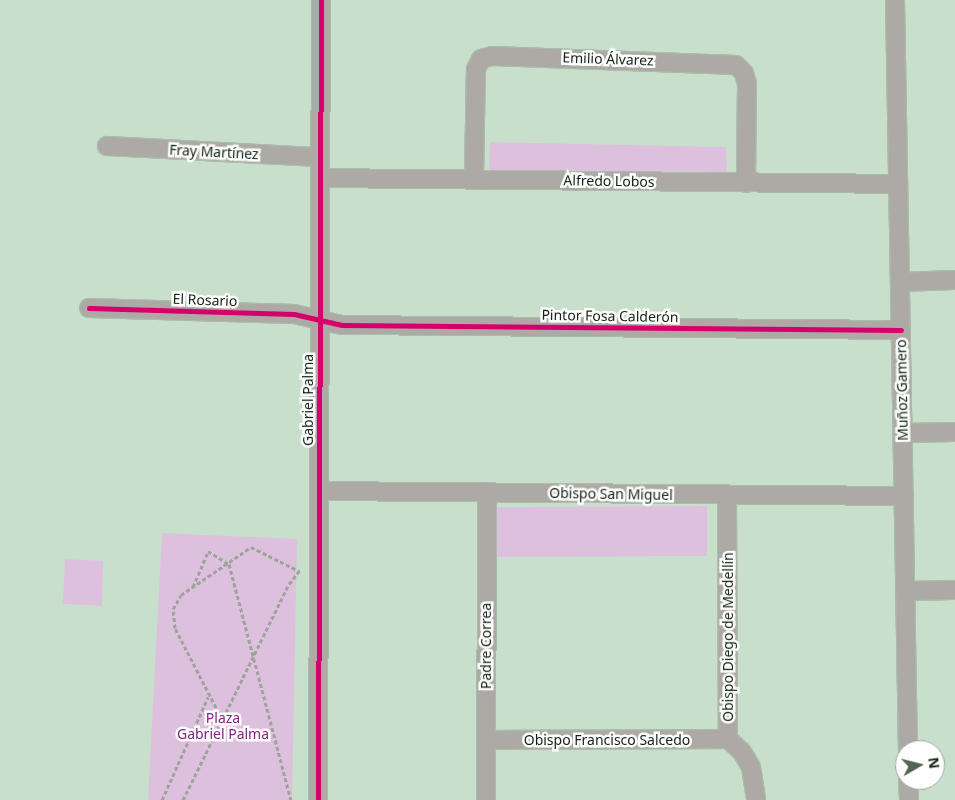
<!DOCTYPE html>
<html>
<head>
<meta charset="utf-8">
<style>
	body { margin:0 }
	#map { position:relative; width:955px; height:800px; overflow:hidden; background:#c8e0cb; font-family:"Noto Sans",sans-serif }
	div>[style] { position:absolute }
	.green>* { inset:0; background:#ddc0dd }
	.path>* { height:3px; margin-top:-1.5px; transform-origin:0; background:repeating-linear-gradient(90deg,#9fa49b 0 4px,transparent 0 6.5px) }
	.roads { filter:drop-shadow(1px 0 #aabcac) drop-shadow(-1px 0 #aabcac) drop-shadow(0 1px #aabcac) drop-shadow(0 -1px #aabcac) }
	.street>* { height:18px; margin:-9px; padding:0 9px; transform-origin:9px; border-radius:9px; background:#ada9a5 }
	.cycleway>* { height:5px; margin:-2.5px; padding:0 2.5px; transform-origin:2.5px; border-radius:2.5px; background:#d6006c }
	span { translate:-50% -50%; white-space:nowrap; text-align:center; line-height:1.15; -webkit-text-stroke:5px #fefefe; paint-order:stroke }
	.street-label { font-size:14px; color:#122314 }
	.park-label { font-size:14px; color:#822482 }
	.north { position:absolute; left:895px; top:740px; width:50px; height:50px; box-sizing:border-box; background:#fefefe; border:1px solid #a0a6a0; border-radius:50%; rotate:82deg; font-size:14px; font-weight:700; line-height:20px; text-align:center; color:#122314 }
	.north::after { content:''; display:block; margin:auto; width:18px; height:22px; background:#526554; clip-path:polygon(50% 0,100% 100%,50% 72%,0 100%) }
</style>
</head>
<body>
<div id="map">
	<div class="green">
		<i style="clip-path:polygon(490px 142px,726px 147px,727px 172px,489px 170px)"></i>
		<i style="clip-path:polygon(707px 506px,707px 556px,494px 557px,494px 507px)"></i>
		<i style="clip-path:polygon(162px 533px,297px 539px,292px 800px,148px 800px)"></i>
		<i style="clip-path:polygon(65px 559px,103px 561px,102px 606px,63px 604px)"></i>
	</div>
	<div class="path">
		<i style="left:193px;top:587px;width:39px;rotate:-67deg"></i>
		<i style="left:208px;top:551px;width:25px;rotate:32deg"></i>
		<i style="left:229px;top:564px;width:244px;rotate:75.3deg"></i>
		<i style="left:222px;top:719px;width:102px;rotate:-117.3deg"></i>
		<i style="left:175px;top:628px;width:19px;rotate:-96deg"></i>
		<i style="left:173px;top:609px;width:16px;rotate:-60deg"></i>
		<i style="left:181px;top:595px;width:85px;rotate:-34.4deg"></i>
		<i style="left:251px;top:547px;width:54px;rotate:26.6deg"></i>
		<i style="left:162px;top:800px;width:113px;rotate:-65.9deg"></i>
		<i style="left:183px;top:800px;width:241px;rotate:-63.9deg"></i>
		<i style="left:289px;top:584px;width:18px;rotate:-52deg"></i>
	</div>
	<div class="roads">
		<div class="street">
			<i style="left:895px;top:0;width:750px;rotate:89.01deg"></i>
			<i style="left:107px;top:146px;width:213px;rotate:3deg"></i>
			<i style="left:320px;top:178px;width:578px;rotate:0.59deg"></i>
			<i style="left:474px;top:179px;width:110px;rotate:-89deg"></i>
			<i style="left:476px;top:69px;width:11px;rotate:-63deg"></i>
			<i style="left:481px;top:59px;width:11px;rotate:-15deg"></i>
			<i style="left:492px;top:56px;width:244px;rotate:2.1deg"></i>
			<i style="left:736px;top:65px;width:11px;rotate:45deg"></i>
			<i style="left:744px;top:73px;width:11px;rotate:75deg"></i>
			<i style="left:747px;top:84px;width:99px;rotate:90.6deg"></i>
			<i style="left:900px;top:282px;width:55px;rotate:-2.1deg"></i>
			<i style="left:89px;top:308px;width:205px;rotate:1.7deg"></i>
			<i style="left:294px;top:314px;width:49px;rotate:12.9deg"></i>
			<i style="left:342px;top:325px;width:559px;rotate:0.51deg"></i>
			<i style="left:903px;top:433px;width:52px;rotate:-1.1deg"></i>
			<i style="left:319px;top:491px;width:585px;rotate:0.49deg"></i>
			<i style="left:727px;top:495px;width:244px;rotate:89.8deg"></i>
			<i style="left:905px;top:591px;width:50px;rotate:-1.1deg"></i>
			<i style="left:728px;top:739px;width:19px;rotate:43deg"></i>
			<i style="left:742px;top:752px;width:17px;rotate:59deg"></i>
			<i style="left:751px;top:767px;width:33px;rotate:81deg"></i>
			<i style="left:486px;top:740px;width:242px;rotate:-0.2deg"></i>
			<i style="left:908px;top:780px;width:20px;rotate:87deg"></i>
			<i style="left:318px;top:800px;width:800px;rotate:-89.79deg"></i>
			<i style="left:486px;top:800px;width:308px;rotate:-89.8deg"></i>
		</div>
	</div>
	<div class="cycleway">
		<i style="left:89px;top:308px;width:205px;rotate:1.7deg"></i>
		<i style="left:294px;top:314px;width:49px;rotate:12.9deg"></i>
		<i style="left:342px;top:325px;width:559px;rotate:0.51deg"></i>
		<i style="left:318px;top:800px;width:800px;rotate:-89.79deg"></i>
	</div>
	<div class="street-label">
		<span style="left:608px;top:59px;rotate:2deg">Emilio Álvarez</span>
		<span style="left:214px;top:152px;rotate:3deg">Fray Martínez</span>
		<span style="left:609px;top:181px;rotate:1deg">Alfredo Lobos</span>
		<span style="left:205px;top:300px;rotate:2deg">El Rosario</span>
		<span style="left:610px;top:316px;rotate:1deg">Pintor Fosa Calderón</span>
		<span style="left:902px;top:390px;rotate:-91deg">Muñoz Gamero</span>
		<span style="left:308px;top:400px;rotate:-90deg">Gabriel Palma</span>
		<span style="left:611px;top:494px;rotate:1deg">Obispo San Miguel</span>
		<span style="left:728px;top:637px;rotate:-90deg">Obispo Diego de Medellín</span>
		<span style="left:486px;top:646px;rotate:-90deg">Padre Correa</span>
		<span style="left:607px;top:740px">Obispo Francisco Salcedo</span>
	</div>
	<div class="park-label">
		<span style="left:223px;top:726px">Plaza<br>Gabriel Palma</span>
	</div>
	<div class="north">N</div>
</div>
</body>
</html>
